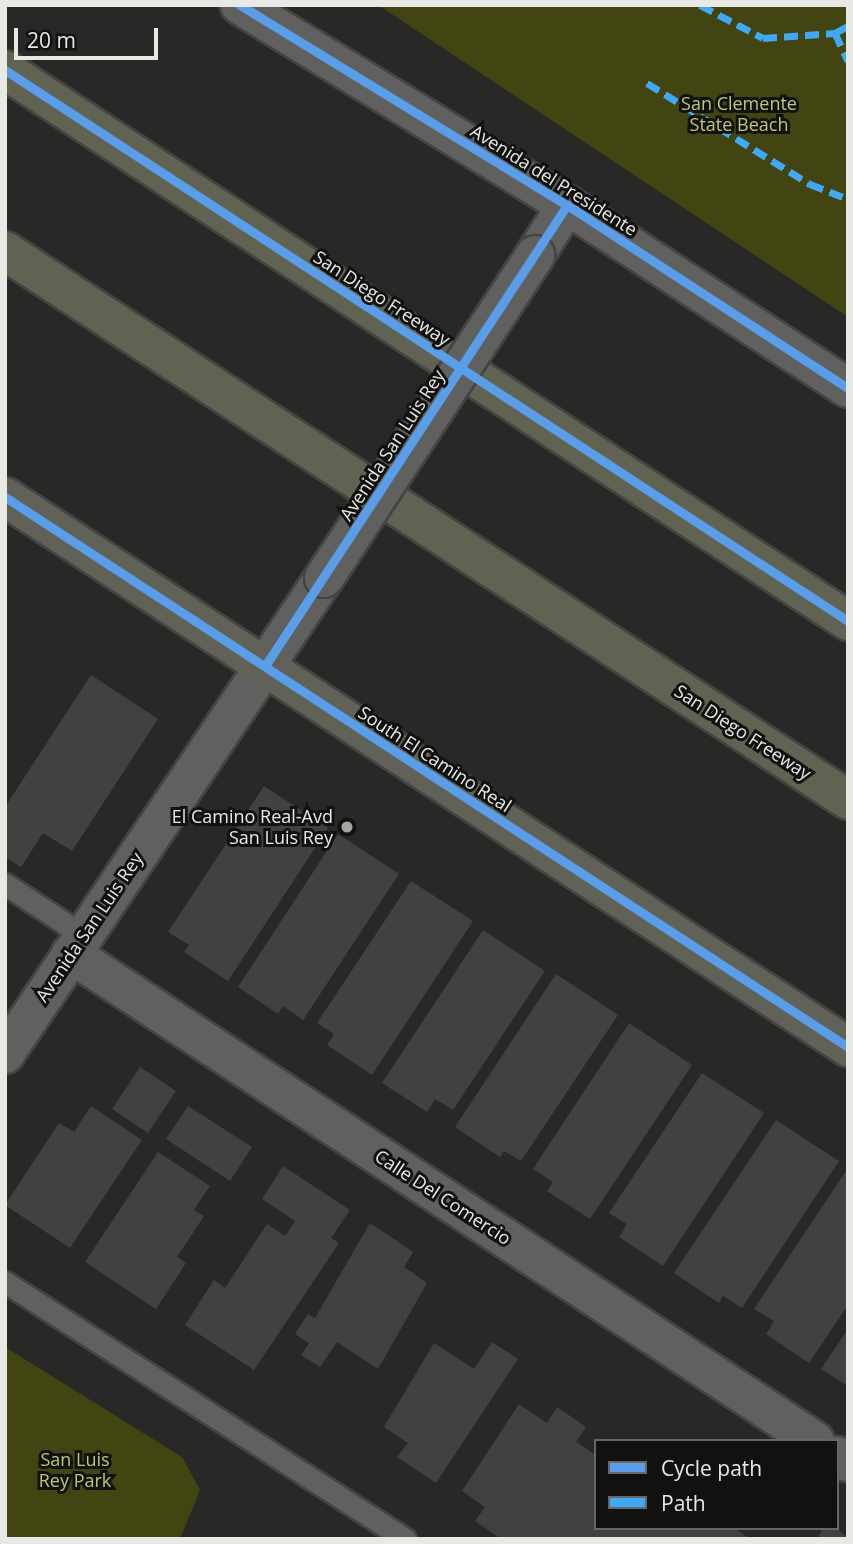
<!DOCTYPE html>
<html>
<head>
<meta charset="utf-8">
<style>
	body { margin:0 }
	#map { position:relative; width:853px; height:1544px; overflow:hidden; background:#282826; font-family:"Open Sans",sans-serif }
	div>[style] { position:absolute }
	.green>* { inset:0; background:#424512 }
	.building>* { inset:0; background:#41413f }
	.roads { filter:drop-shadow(2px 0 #444442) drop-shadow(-2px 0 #444442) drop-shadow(0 2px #444442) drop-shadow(0 -2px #444442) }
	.service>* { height:21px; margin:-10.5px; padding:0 10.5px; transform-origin:10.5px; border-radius:10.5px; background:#60605f }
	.minor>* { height:38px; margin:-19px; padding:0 19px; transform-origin:19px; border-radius:19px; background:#60605f }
	.tertiary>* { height:38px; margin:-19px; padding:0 19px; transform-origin:19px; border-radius:19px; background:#60605f }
	.primary>* { height:38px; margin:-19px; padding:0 19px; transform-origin:19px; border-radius:19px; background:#606157 }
	.motorway>* { height:38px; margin:-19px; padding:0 19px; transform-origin:19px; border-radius:19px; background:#606252 }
	.bridges { filter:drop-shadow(2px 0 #444442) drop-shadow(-2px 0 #444442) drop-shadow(0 2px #444442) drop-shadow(0 -2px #444442) }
	.tertiary-bridge>* { height:38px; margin:-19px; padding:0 19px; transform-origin:19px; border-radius:19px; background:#60605f }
	.quiet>* { height:7px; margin-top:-3.5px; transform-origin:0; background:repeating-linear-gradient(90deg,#3fa9f5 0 14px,transparent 0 21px) }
	.cycleway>* { height:9px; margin:-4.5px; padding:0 4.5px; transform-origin:4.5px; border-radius:4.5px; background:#5a9eea }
	.dots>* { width:19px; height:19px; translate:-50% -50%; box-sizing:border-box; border:4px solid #111210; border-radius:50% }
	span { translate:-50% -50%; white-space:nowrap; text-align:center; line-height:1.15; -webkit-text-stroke:6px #111210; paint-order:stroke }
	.park-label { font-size:18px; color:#bec870 }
	.street-label { font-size:18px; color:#e8e8e5 }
	.poi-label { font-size:18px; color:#e8e8e5 }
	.right { translate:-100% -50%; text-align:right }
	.frame { position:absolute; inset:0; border:7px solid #e8e8e5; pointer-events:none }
	.legend { position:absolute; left:594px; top:1439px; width:245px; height:91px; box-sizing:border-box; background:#111210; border:2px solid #676865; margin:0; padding:9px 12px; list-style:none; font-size:21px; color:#e8e8e5 }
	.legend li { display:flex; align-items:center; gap:14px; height:35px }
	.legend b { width:35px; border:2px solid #676865 }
	.scale { position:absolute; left:14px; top:28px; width:144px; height:32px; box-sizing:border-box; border:4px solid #e8e8e5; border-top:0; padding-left:9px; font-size:21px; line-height:24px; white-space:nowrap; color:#e8e8e5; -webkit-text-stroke:5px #111210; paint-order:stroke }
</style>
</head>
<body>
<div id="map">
	<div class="green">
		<i style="clip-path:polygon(378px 5px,848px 5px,848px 317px)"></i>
		<i style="clip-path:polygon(5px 1347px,182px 1457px,200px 1490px,180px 1539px,5px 1539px)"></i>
	</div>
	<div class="building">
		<i style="clip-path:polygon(91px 675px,158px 719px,72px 851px,43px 833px,21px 867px,5px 857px,5px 807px)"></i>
		<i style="clip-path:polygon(264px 786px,328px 828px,228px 981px,184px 952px,189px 945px,168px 932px)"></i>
		<i style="clip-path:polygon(338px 834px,399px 874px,303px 1020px,283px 1006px,278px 1014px,238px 987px)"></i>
		<i style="clip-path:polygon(411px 881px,473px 921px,372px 1075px,327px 1045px,334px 1034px,317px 1023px)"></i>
		<i style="clip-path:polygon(483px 930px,545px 971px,453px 1110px,435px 1099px,427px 1112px,382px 1083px)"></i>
		<i style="clip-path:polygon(556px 974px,618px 1015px,521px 1161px,504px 1151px,500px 1157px,455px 1127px)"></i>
		<i style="clip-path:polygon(629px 1023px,692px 1065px,590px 1219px,547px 1191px,553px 1182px,533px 1169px)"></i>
		<i style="clip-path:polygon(140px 1067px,176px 1091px,148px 1133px,112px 1109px)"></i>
		<i style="clip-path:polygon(702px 1073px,764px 1113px,663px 1266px,619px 1237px,627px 1224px,609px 1213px)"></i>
		<i style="clip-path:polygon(91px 1106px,142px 1140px,70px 1248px,5px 1205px,59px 1123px,74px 1132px)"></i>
		<i style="clip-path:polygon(188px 1106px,252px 1147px,230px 1181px,166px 1139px)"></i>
		<i style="clip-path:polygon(776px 1120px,839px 1161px,742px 1308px,723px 1296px,719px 1303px,674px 1273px)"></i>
		<i style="clip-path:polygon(158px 1152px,210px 1186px,194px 1210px,204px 1216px,177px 1257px,186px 1263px,156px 1309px,85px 1262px)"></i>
		<i style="clip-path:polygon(283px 1166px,350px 1210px,331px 1238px,339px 1243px,254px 1370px,185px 1325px,214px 1280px,225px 1288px,267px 1224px,285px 1236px,295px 1221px,262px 1199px)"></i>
		<i style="clip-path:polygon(848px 1168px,848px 1305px,809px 1363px,766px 1334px,774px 1321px,754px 1309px)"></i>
		<i style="clip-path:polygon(370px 1223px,413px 1252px,404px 1267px,427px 1283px,378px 1369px,337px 1342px,320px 1367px,301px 1355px,309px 1343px,295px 1334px,308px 1314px,315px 1318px)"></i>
		<i style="clip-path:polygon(848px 1329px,848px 1386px,821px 1369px)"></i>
		<i style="clip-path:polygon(492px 1342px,518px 1359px,436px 1483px,397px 1457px,408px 1443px,384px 1427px,434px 1343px,474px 1369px)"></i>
		<i style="clip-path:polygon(519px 1404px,547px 1423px,557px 1407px,586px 1427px,576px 1442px,596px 1455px,596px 1528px,734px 1528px,750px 1539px,501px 1539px,475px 1521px,485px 1507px,462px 1491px)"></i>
		<i style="clip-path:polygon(823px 1528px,837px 1528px,848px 1539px,817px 1539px)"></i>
	</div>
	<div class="roads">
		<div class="service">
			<i style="left:5px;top:884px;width:93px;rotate:33.2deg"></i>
			<i style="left:5px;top:1282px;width:475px;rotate:32.7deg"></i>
		</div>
		<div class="minor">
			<i style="left:71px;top:954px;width:889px;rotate:33.21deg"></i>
			<i style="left:5px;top:1054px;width:467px;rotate:-56.2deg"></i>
			<i style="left:837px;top:1456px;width:13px;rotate:29deg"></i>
		</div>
		<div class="tertiary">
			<i style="left:240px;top:5px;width:383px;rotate:31.5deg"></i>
			<i style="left:567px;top:205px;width:335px;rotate:33.1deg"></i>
			<i style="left:535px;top:255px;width:59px;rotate:-57.4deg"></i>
			<i style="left:265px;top:666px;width:106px;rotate:-56.2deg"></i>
		</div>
		<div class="primary">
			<i style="left:5px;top:497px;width:1007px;rotate:33.12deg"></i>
		</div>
		<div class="motorway">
			<i style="left:5px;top:70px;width:1007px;rotate:33.17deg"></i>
			<i style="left:5px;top:251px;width:1006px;rotate:33.07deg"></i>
		</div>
	</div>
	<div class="bridges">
		<div class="tertiary-bridge">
			<i style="left:324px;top:578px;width:386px;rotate:-56.8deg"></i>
		</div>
	</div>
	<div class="quiet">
		<i style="left:700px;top:5px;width:71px;rotate:27.6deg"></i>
		<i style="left:763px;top:38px;width:72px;rotate:-4deg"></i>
		<i style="left:835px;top:33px;width:15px;rotate:-28deg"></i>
		<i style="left:835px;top:33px;width:31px;rotate:65deg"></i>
		<i style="left:647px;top:83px;width:192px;rotate:31.8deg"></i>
		<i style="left:810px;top:184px;width:41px;rotate:21.5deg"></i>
	</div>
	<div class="cycleway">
		<i style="left:240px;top:5px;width:383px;rotate:31.5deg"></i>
		<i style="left:567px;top:205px;width:335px;rotate:33.1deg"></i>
		<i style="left:5px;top:70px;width:1007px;rotate:33.17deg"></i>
		<i style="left:5px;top:497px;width:1007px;rotate:33.12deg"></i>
		<i style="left:265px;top:666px;width:551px;rotate:-56.77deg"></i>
	</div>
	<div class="dots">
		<i style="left:347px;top:827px;background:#a5a5a2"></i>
	</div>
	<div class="park-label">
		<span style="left:739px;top:114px">San Clemente<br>State Beach</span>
		<span style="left:75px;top:1470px">San Luis<br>Rey Park</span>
	</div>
	<div class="street-label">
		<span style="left:554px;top:180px;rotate:32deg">Avenida del Presidente</span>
		<span style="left:382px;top:298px;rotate:33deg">San Diego Freeway</span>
		<span style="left:392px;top:445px;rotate:-57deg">Avenida San Luis Rey</span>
		<span style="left:743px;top:732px;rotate:33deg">San Diego Freeway</span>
		<span style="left:435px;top:759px;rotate:33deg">South El Camino Real</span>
		<span style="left:89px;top:927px;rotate:-56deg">Avenida San Luis Rey</span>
		<span style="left:443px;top:1197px;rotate:33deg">Calle Del Comercio</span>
	</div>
	<div class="poi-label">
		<span class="right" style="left:333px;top:827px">El Camino Real-Avd<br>San Luis Rey</span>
	</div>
	<div class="frame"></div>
	<ul class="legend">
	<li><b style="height:9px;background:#5a9eea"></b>Cycle path</li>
	<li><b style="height:9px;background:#3fa9f5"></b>Path</li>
	</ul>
	<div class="scale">20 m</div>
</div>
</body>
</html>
